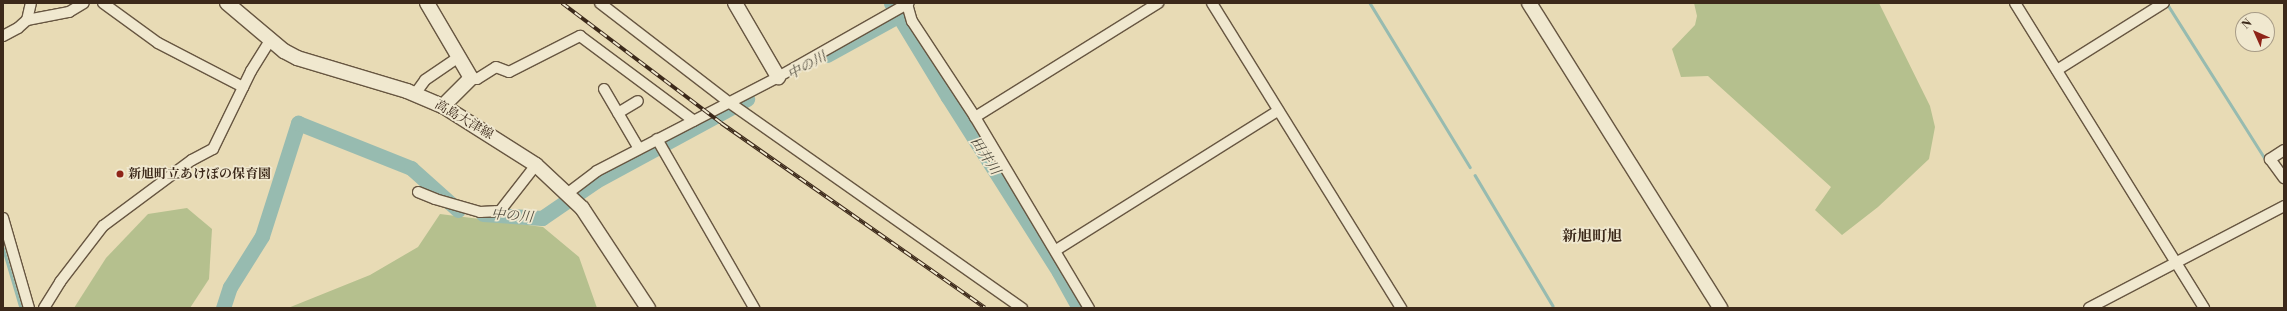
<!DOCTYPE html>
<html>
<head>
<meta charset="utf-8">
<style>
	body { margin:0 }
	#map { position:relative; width:2287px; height:311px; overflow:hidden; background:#e8dbb5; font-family:"Libre Bodoni","Noto Serif JP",serif }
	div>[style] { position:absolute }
	.green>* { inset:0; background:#b5c08e }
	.stream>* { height:2.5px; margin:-1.25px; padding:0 1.25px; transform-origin:1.25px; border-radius:1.25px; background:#97bbb0 }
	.river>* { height:15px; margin:-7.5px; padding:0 7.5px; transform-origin:7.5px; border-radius:7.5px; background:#97bbb0 }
	.roads { filter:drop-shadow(1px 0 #675641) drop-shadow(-1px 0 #675641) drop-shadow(0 1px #675641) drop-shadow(0 -1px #675641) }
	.street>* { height:10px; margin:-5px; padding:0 5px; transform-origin:5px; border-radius:5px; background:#f0e8cf }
	.secondary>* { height:14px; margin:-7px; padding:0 7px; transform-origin:7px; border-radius:7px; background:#f0e8cf }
	.rail>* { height:4px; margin-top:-2px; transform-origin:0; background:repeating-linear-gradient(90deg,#f0e8cf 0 8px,#3c291a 0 16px); box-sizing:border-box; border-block:1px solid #3c291a }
	.dots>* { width:11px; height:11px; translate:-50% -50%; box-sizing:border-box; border:2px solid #f0e8cf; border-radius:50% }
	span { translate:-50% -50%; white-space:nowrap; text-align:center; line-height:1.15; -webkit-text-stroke:3.5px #f0e8cf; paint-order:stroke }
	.street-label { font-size:13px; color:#3c291a }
	.poi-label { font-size:13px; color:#3c291a; font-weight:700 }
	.left { translate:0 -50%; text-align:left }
	.water-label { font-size:14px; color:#534e40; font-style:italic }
	.quarter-label { font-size:15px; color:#3c291a; font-weight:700 }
	.frame { position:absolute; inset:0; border:4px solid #3c291a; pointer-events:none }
	.north { position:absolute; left:2235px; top:12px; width:40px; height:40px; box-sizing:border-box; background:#f0e8cf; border:1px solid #a89c87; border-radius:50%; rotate:315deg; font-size:11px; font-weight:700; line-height:16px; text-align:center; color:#3c291a }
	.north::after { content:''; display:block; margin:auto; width:14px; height:18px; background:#8f2418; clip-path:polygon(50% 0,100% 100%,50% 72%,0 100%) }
</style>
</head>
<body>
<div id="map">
	<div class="green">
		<i style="clip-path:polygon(1694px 3px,1879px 3px,1930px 106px,1935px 127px,1929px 159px,1878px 207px,1842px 235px,1815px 210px,1831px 187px,1708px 76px,1681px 77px,1672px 49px,1695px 25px,1697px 16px)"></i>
		<i style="clip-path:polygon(187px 208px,212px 229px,209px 279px,190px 308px,74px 308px,106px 258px,148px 214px)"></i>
		<i style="clip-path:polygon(440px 214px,543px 227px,579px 257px,597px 308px,288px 308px,370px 275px,418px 247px)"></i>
	</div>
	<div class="stream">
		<i style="left:1370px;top:3px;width:192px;rotate:58.6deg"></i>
		<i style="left:2168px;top:5px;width:183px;rotate:57.7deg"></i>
		<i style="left:1475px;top:175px;width:152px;rotate:59.2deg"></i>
		<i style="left:3px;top:247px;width:64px;rotate:73.6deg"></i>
	</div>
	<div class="river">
		<i style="left:891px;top:3px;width:110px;rotate:58.8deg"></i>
		<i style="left:948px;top:97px;width:207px;rotate:57.6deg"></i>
		<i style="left:1059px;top:272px;width:41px;rotate:60.9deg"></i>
		<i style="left:827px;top:55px;width:81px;rotate:-28.8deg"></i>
		<i style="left:483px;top:214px;width:59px;rotate:3.9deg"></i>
		<i style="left:542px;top:218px;width:65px;rotate:-34.4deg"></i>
		<i style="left:596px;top:181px;width:172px;rotate:-28.5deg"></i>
		<i style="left:223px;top:308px;width:22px;rotate:-72deg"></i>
		<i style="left:230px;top:287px;width:60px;rotate:-57.9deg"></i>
		<i style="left:262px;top:236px;width:119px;rotate:-72.3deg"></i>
		<i style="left:298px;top:123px;width:122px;rotate:21.7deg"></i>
		<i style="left:411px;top:168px;width:63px;rotate:41.8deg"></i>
	</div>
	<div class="roads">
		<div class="street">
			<i style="left:103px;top:3px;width:68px;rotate:36deg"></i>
			<i style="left:158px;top:43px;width:96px;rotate:27.4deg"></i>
			<i style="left:600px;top:3px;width:164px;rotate:37.6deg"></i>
			<i style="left:730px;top:103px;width:357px;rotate:35.1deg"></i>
			<i style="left:1212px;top:3px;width:359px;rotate:58.2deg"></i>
			<i style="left:2015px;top:3px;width:359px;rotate:58.2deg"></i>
			<i style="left:907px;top:4px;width:18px;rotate:74deg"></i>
			<i style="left:912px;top:21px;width:115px;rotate:56.7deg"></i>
			<i style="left:975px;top:117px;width:222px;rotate:59.2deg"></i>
			<i style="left:27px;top:20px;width:43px;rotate:-10.8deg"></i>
			<i style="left:69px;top:12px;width:17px;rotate:-31deg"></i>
			<i style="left:3px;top:36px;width:17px;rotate:-28deg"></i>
			<i style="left:18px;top:28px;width:12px;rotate:-42deg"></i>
			<i style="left:27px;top:20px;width:17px;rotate:-77deg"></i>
			<i style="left:2057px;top:70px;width:126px;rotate:-32.1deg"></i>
			<i style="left:471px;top:78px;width:6px;rotate:9deg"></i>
			<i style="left:477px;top:79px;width:22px;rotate:-32deg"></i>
			<i style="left:496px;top:67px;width:14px;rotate:21deg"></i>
			<i style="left:509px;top:72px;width:80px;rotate:-26.9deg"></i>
			<i style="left:580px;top:36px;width:142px;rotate:36.7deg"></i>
			<i style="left:604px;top:89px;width:69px;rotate:59.7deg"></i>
			<i style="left:415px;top:94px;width:17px;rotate:-54deg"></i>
			<i style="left:425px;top:80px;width:42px;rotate:-34.4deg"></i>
			<i style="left:618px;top:113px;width:23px;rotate:-31deg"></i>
			<i style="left:975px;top:117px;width:216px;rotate:-31.9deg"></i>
			<i style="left:657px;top:139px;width:195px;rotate:60.1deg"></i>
			<i style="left:2284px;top:150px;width:17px;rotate:147deg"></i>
			<i style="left:2270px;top:159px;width:24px;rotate:54deg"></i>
			<i style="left:418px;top:192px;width:18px;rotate:22deg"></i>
			<i style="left:435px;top:199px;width:47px;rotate:16.1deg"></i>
			<i style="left:480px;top:212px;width:20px;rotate:-3deg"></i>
			<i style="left:500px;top:211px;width:58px;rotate:-52deg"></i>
			<i style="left:568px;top:193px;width:36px;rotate:-37deg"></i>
			<i style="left:597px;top:171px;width:204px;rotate:-27.4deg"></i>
			<i style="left:778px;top:77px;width:150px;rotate:-29.5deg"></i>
			<i style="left:3px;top:218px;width:94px;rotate:73.9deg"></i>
			<i style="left:1056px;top:250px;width:262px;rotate:-32.1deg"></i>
			<i style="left:44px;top:308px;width:31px;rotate:-58deg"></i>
			<i style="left:60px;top:282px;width:71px;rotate:-52.5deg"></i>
			<i style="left:103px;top:226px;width:111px;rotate:-36.6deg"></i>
			<i style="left:192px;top:160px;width:24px;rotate:-28deg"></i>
			<i style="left:213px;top:149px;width:87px;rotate:-64deg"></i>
			<i style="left:251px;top:71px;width:36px;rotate:-58deg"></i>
			<i style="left:2089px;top:308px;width:220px;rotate:-27.6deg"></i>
		</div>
		<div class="secondary">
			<i style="left:227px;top:3px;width:75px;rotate:40.1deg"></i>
			<i style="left:284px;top:51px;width:15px;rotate:28deg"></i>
			<i style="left:297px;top:58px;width:115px;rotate:16.7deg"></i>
			<i style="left:407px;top:91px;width:39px;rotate:23deg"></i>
			<i style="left:443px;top:106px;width:110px;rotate:32.4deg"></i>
			<i style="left:536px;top:165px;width:63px;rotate:43.1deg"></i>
			<i style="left:582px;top:208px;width:120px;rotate:56.6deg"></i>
			<i style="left:427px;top:3px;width:87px;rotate:59.6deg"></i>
			<i style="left:471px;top:78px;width:40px;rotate:135deg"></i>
			<i style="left:735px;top:3px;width:86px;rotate:59.8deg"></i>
			<i style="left:1529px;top:3px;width:360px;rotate:57.9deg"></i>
		</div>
	</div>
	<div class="rail">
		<i style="left:562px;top:3px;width:199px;rotate:37deg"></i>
		<i style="left:721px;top:123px;width:322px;rotate:35deg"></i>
	</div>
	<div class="dots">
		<i style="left:120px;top:174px;background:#8f2418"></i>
	</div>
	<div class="street-label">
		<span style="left:464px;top:120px;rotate:30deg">高島大津線</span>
	</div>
	<div class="poi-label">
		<span class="left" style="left:128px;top:174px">新旭町立あけぼの保育園</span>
	</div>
	<div class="water-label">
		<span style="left:807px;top:66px;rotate:-29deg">中の川</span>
		<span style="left:985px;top:156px;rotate:57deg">田井川</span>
		<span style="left:512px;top:216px;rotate:5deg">中の川</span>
	</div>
	<div class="quarter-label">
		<span style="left:1592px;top:237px">新旭町旭</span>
	</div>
	<div class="frame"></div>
	<div class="north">N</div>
</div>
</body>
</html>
